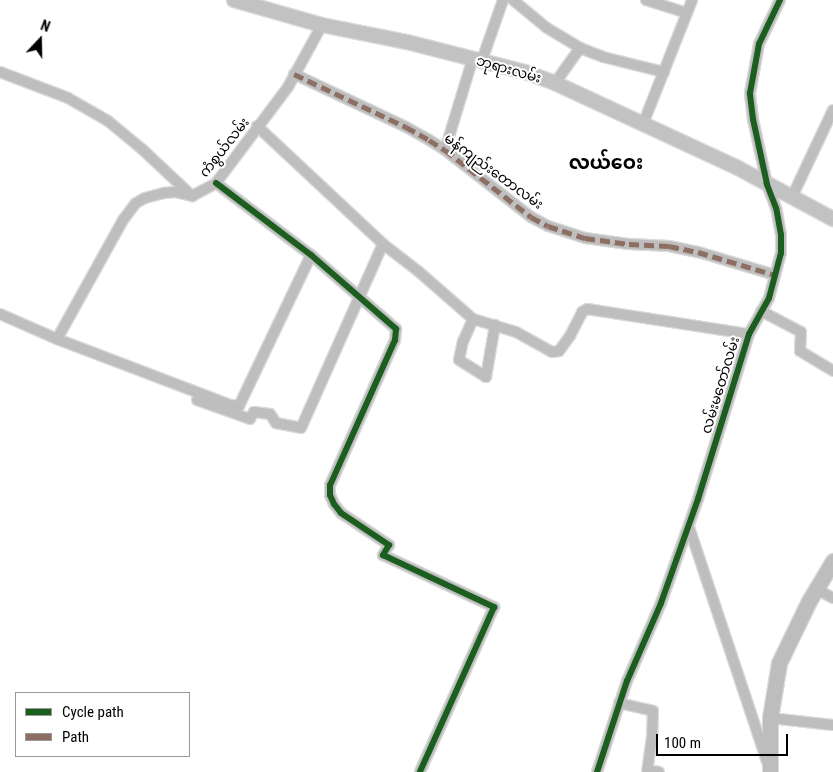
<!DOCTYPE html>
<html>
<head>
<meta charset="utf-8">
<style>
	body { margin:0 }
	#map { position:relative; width:833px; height:772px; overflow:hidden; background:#fff; font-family:"Roboto Condensed","Noto Sans Myanmar",sans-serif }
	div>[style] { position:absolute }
	.roads { filter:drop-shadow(1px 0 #dbdbdb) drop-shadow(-1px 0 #dbdbdb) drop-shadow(0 1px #dbdbdb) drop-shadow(0 -1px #dbdbdb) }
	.street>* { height:10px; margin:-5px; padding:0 5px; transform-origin:5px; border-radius:5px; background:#bebebe }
	.secondary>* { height:14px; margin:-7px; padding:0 7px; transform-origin:7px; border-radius:7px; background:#c2c2c2 }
	.primary>* { height:15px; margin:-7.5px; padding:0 7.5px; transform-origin:7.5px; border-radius:7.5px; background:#bdbdbd }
	.quiet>* { height:5px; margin-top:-2.5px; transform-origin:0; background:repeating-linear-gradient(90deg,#8d6e63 0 10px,transparent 0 15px) }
	.cycleway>* { height:6px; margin:-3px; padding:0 3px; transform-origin:3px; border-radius:3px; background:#1b5e20 }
	span { translate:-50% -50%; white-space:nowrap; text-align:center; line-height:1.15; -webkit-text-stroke:4px #fff; paint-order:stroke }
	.street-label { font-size:14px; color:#000 }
	.district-label { font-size:19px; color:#000; font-weight:700 }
	.legend { position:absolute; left:15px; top:692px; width:175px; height:65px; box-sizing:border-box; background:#fff; border:1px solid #999; margin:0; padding:6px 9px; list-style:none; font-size:15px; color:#000 }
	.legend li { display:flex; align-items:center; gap:10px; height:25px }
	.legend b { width:25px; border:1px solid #999 }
	.north { position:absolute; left:15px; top:15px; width:50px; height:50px; -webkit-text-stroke:4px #fff; paint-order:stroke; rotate:21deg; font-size:14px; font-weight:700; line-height:20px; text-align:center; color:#000 }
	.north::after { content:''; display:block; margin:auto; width:18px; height:22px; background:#000; clip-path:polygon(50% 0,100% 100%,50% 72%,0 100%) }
	.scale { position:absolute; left:656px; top:734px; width:132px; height:22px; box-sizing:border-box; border:2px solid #000; border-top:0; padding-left:6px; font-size:15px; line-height:18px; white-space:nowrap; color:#000; -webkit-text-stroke:4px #fff; paint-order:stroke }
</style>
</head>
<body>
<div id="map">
	<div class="roads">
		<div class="street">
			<i style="left:513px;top:0;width:44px;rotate:39.5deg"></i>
			<i style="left:547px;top:28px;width:39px;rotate:31deg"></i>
			<i style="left:580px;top:48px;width:25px;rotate:21deg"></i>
			<i style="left:603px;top:57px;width:63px;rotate:13.8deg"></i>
			<i style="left:646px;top:0;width:43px;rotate:17.6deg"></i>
			<i style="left:482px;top:60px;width:64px;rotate:-70.7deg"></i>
			<i style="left:0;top:72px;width:73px;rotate:20.9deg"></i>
			<i style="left:68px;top:98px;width:46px;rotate:29.9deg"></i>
			<i style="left:108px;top:121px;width:44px;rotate:39.5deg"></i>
			<i style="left:142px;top:149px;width:69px;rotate:43.2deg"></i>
			<i style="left:294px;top:74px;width:124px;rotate:25.3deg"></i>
			<i style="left:406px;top:127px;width:26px;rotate:29deg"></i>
			<i style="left:429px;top:140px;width:19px;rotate:32deg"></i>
			<i style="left:445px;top:150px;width:109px;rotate:37.9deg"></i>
			<i style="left:531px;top:217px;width:19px;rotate:28deg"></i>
			<i style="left:548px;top:226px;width:39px;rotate:18deg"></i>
			<i style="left:585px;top:238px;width:44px;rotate:7.8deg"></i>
			<i style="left:629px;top:244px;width:40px;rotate:2.9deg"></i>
			<i style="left:669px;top:246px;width:30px;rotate:12deg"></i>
			<i style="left:698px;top:252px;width:80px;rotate:16.6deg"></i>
			<i style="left:555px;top:83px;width:43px;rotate:-54.5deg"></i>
			<i style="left:643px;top:124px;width:133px;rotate:-68.4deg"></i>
			<i style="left:257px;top:126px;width:173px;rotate:43.1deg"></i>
			<i style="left:383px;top:244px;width:44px;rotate:37.6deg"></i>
			<i style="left:418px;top:271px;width:73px;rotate:41.1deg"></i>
			<i style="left:473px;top:319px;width:45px;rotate:16.8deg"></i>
			<i style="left:516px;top:332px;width:41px;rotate:29.1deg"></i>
			<i style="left:552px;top:352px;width:7px;rotate:-8deg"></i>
			<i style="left:559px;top:351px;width:19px;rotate:-54deg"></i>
			<i style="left:570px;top:336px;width:27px;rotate:-63deg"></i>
			<i style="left:582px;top:312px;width:6px;rotate:-31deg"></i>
			<i style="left:587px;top:309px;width:164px;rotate:8.8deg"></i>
			<i style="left:445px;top:150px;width:96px;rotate:-73.1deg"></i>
			<i style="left:216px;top:183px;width:119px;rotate:37.2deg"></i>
			<i style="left:311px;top:255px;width:113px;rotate:41deg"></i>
			<i style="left:396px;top:329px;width:11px;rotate:95deg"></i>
			<i style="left:395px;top:340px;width:159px;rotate:114.1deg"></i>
			<i style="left:330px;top:485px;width:10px;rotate:90deg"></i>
			<i style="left:330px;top:495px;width:10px;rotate:66deg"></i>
			<i style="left:334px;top:504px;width:11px;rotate:52deg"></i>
			<i style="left:341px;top:513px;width:58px;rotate:33.7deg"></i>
			<i style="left:389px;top:545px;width:12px;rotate:121deg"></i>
			<i style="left:383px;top:555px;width:123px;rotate:25.1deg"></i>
			<i style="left:494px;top:607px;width:181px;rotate:114.2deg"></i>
			<i style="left:792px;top:197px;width:96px;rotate:-64.8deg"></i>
			<i style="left:761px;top:311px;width:45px;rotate:27.7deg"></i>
			<i style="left:801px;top:332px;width:19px;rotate:93deg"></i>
			<i style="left:800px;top:351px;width:39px;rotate:31deg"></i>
			<i style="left:0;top:314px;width:62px;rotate:23.7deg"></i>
			<i style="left:57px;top:339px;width:186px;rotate:20.8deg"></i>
			<i style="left:231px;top:405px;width:8px;rotate:7deg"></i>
			<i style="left:239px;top:406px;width:167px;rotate:-64.5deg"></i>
			<i style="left:473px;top:319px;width:24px;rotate:114deg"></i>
			<i style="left:463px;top:341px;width:19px;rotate:102deg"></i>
			<i style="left:459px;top:360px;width:32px;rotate:32deg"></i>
			<i style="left:486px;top:377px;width:53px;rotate:-80.2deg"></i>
			<i style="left:57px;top:339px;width:136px;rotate:-61deg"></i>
			<i style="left:123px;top:220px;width:21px;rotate:-53deg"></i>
			<i style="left:136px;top:203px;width:10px;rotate:-29deg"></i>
			<i style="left:145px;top:198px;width:20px;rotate:-15deg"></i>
			<i style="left:164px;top:193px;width:11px;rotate:-5deg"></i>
			<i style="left:175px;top:192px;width:17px;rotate:13deg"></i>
			<i style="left:192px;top:196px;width:27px;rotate:-28deg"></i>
			<i style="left:216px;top:183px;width:120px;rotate:-53.1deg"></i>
			<i style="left:288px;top:87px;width:71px;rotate:-61.3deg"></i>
			<i style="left:197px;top:400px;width:56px;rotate:19.7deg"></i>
			<i style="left:250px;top:419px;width:8px;rotate:-60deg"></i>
			<i style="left:254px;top:412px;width:16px;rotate:7deg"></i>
			<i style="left:270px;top:414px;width:11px;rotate:56deg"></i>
			<i style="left:276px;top:423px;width:25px;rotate:11deg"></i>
			<i style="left:301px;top:428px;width:201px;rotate:-66deg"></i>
			<i style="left:689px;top:527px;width:247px;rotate:71.6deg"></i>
			<i style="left:816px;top:589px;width:19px;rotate:28deg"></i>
			<i style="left:619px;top:703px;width:35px;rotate:13deg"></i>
			<i style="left:653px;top:711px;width:26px;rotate:92deg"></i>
			<i style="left:652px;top:737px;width:35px;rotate:98deg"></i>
			<i style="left:770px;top:718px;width:63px;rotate:6.3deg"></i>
			<i style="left:648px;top:770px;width:11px;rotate:10deg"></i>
			<i style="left:597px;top:772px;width:96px;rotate:-71.8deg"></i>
			<i style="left:627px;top:681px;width:85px;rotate:-66.4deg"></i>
			<i style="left:661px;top:603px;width:110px;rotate:-70.4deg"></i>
			<i style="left:698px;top:499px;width:173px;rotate:-72.8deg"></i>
			<i style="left:749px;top:334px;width:41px;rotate:-60.9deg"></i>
			<i style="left:769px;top:298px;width:47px;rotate:-75.1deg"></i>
			<i style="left:781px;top:253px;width:18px;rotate:-90deg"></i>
			<i style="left:781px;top:235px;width:27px;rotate:-100deg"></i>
			<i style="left:776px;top:208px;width:26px;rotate:-111deg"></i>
			<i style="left:767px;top:184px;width:66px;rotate:-102.2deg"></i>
			<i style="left:753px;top:119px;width:26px;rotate:-97deg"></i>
			<i style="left:750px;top:93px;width:50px;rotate:-79.6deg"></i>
			<i style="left:759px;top:44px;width:49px;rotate:-64.5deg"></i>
		</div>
		<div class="secondary">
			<i style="left:234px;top:0;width:91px;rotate:15.9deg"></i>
			<i style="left:322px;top:25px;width:87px;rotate:11.3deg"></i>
			<i style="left:407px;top:42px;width:122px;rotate:14.3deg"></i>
			<i style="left:525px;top:72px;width:32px;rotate:20deg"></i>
			<i style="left:555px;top:83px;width:200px;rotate:24.9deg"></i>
			<i style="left:736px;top:167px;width:110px;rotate:28.2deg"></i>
		</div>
		<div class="primary">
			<i style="left:770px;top:772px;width:54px;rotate:-90deg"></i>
			<i style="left:770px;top:718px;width:56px;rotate:-80.7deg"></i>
			<i style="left:779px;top:663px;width:69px;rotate:-64.2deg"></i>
			<i style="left:809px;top:601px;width:47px;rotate:-59deg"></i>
		</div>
	</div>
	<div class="quiet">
		<i style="left:294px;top:74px;width:124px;rotate:25.3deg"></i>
		<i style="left:406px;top:127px;width:26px;rotate:29deg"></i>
		<i style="left:429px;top:140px;width:19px;rotate:32deg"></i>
		<i style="left:445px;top:150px;width:109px;rotate:37.9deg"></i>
		<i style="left:531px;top:217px;width:19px;rotate:28deg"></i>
		<i style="left:548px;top:226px;width:39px;rotate:18deg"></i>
		<i style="left:585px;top:238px;width:44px;rotate:7.8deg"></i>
		<i style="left:629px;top:244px;width:40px;rotate:2.9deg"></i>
		<i style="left:669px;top:246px;width:30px;rotate:12deg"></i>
		<i style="left:698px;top:252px;width:80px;rotate:16.6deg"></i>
	</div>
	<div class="cycleway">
		<i style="left:216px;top:183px;width:119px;rotate:37.2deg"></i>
		<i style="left:311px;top:255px;width:113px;rotate:41deg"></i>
		<i style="left:396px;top:329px;width:11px;rotate:95deg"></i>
		<i style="left:395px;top:340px;width:159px;rotate:114.1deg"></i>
		<i style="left:330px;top:485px;width:10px;rotate:90deg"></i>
		<i style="left:330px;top:495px;width:10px;rotate:66deg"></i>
		<i style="left:334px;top:504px;width:11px;rotate:52deg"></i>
		<i style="left:341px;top:513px;width:58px;rotate:33.7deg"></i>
		<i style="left:389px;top:545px;width:12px;rotate:121deg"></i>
		<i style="left:383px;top:555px;width:123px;rotate:25.1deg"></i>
		<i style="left:494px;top:607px;width:181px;rotate:114.2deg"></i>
		<i style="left:597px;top:772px;width:96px;rotate:-71.8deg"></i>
		<i style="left:627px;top:681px;width:85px;rotate:-66.4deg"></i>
		<i style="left:661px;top:603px;width:110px;rotate:-70.4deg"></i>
		<i style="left:698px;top:499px;width:173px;rotate:-72.8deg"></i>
		<i style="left:749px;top:334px;width:41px;rotate:-60.9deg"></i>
		<i style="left:769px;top:298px;width:47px;rotate:-75.1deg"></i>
		<i style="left:781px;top:253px;width:18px;rotate:-90deg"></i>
		<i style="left:781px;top:235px;width:27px;rotate:-100deg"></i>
		<i style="left:776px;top:208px;width:26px;rotate:-111deg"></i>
		<i style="left:767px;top:184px;width:66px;rotate:-102.2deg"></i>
		<i style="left:753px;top:119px;width:26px;rotate:-97deg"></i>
		<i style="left:750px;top:93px;width:50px;rotate:-79.6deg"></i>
		<i style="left:759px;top:44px;width:49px;rotate:-64.5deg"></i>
	</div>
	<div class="street-label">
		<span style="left:509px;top:69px;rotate:16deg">ဘုရားလမ်း</span>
		<span style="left:224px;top:147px;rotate:-52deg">ကံစွယ်လမ်း</span>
		<span style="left:494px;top:171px;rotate:36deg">မန်ကျည်းတောလမ်း</span>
		<span style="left:720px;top:385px;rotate:-73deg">လမ်းမတော်လမ်း</span>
	</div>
	<div class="district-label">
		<span style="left:606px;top:163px">လယ်ဝေး</span>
	</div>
	<ul class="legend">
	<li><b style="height:6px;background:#1b5e20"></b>Cycle path</li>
	<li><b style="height:6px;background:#8d6e63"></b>Path</li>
	</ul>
	<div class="north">N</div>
	<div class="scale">100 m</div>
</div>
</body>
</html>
